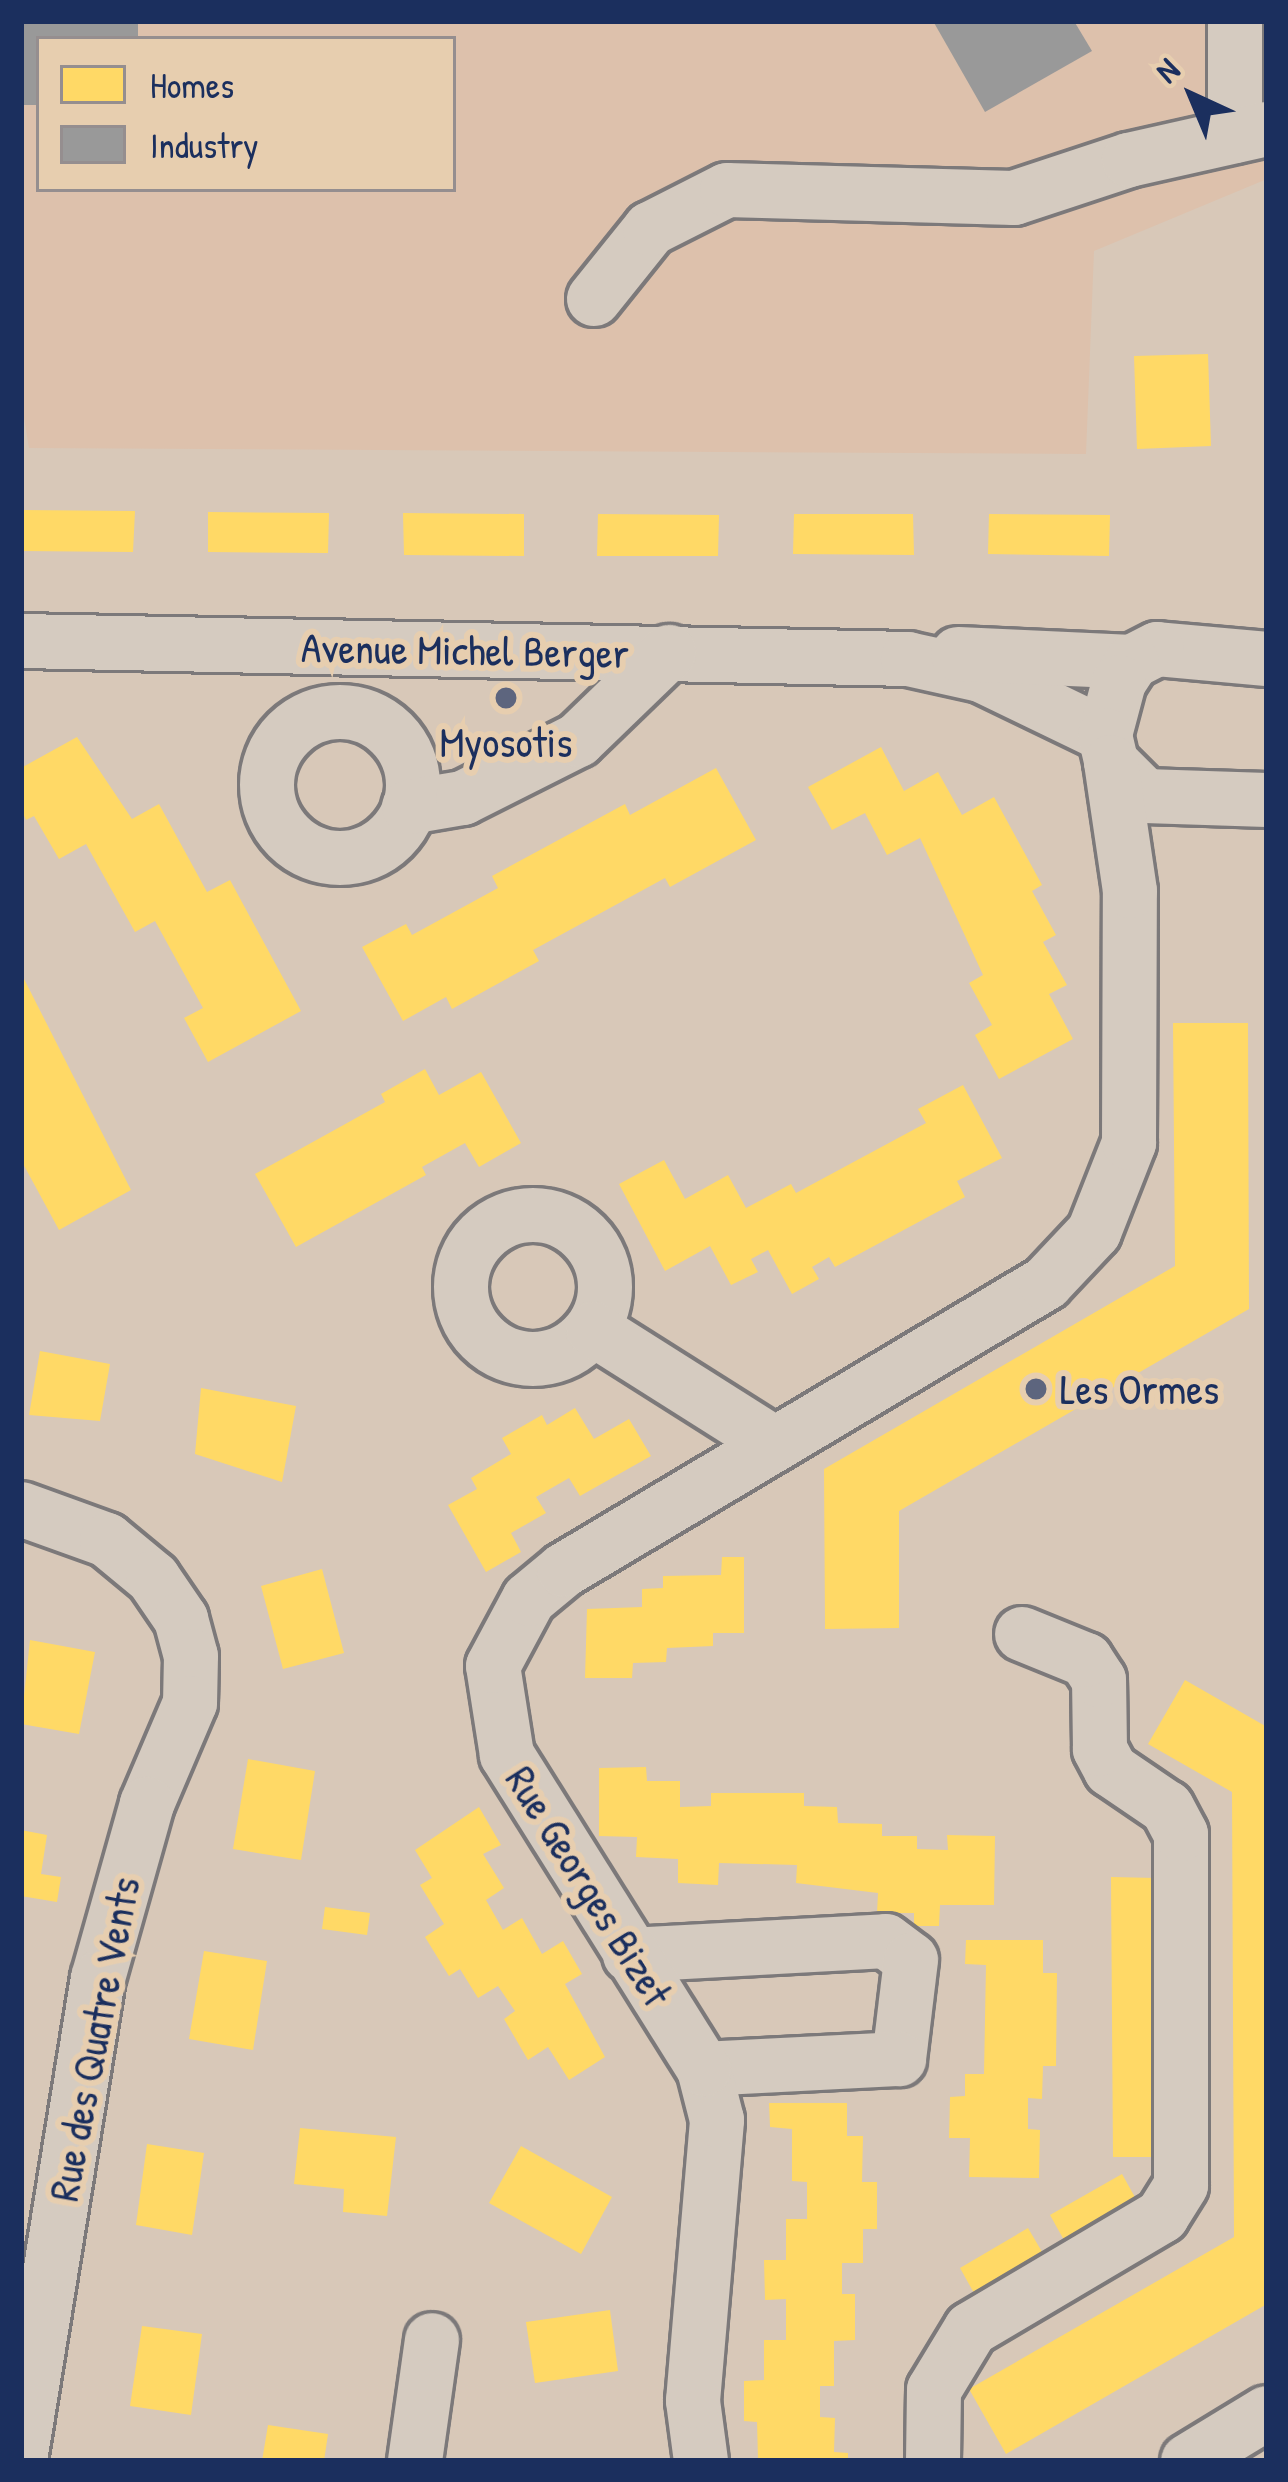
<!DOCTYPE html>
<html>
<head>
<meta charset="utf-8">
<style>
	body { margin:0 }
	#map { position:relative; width:1288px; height:2482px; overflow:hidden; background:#d8c8b8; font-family:"Patrick Hand",sans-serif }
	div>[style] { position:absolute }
	.built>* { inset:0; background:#ddc1ac }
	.homes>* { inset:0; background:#ffd966 }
	.industry>* { inset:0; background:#999 }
	.roads { filter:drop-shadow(3px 0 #7c797a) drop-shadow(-3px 0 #7c797a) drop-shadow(0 3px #7c797a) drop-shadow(0 -3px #7c797a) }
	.minor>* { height:54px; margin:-27px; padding:0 27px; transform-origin:27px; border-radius:27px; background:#d5cbc0 }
	.minor>.ring { margin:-27px; padding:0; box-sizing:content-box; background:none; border:54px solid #d5cbc0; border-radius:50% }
	.dots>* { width:33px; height:33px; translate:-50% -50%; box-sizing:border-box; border:6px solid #e7ceaf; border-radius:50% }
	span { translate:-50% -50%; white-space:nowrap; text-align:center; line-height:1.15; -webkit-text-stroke:12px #e7ceaf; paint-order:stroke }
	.street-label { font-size:42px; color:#1b2f5e }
	.poi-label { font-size:42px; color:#1b2f5e }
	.left { translate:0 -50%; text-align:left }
	.frame { position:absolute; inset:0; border:24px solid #1b2f5e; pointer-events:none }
	.legend { position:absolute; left:36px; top:36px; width:420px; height:156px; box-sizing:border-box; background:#e7ceaf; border:3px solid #958e8f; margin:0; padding:15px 21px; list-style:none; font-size:36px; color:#1b2f5e }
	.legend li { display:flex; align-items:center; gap:24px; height:60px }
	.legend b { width:60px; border:3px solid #958e8f }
	.north { position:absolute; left:1132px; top:36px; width:120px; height:120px; -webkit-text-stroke:9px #e7ceaf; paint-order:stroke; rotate:316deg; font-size:33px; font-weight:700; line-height:48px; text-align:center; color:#1b2f5e }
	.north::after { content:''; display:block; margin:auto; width:42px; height:54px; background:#1b2f5e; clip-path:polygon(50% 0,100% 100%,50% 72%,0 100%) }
</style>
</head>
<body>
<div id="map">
	<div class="built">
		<i style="clip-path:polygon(evenodd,21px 21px,1267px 21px,1267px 179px,1094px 251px,1086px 454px,29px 448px,21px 399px,21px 21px,39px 39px,453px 39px,453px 189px,39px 189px,39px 39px)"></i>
	</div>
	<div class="homes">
		<i style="clip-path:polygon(1208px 354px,1211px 446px,1137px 449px,1134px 356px)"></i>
		<i style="clip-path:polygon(21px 510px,135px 511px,133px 552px,21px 551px)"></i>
		<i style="clip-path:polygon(208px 512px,329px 513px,328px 553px,208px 552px)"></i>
		<i style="clip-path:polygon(403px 513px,524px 514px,524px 556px,404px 555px)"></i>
		<i style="clip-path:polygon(598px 514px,719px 515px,718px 556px,597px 556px)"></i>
		<i style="clip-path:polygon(794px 514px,913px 514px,914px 555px,793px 554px)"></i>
		<i style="clip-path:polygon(989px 514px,1110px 515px,1109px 556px,988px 554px)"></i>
		<i style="clip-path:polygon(77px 737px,132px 819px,159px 804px,207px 892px,230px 880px,301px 1011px,208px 1062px,184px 1018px,203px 1008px,155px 921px,135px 932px,86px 844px,59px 859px,34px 816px,26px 820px,21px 809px,21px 768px)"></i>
		<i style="clip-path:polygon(881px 747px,904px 791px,938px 772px,962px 815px,994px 797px,1042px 885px,1032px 891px,1056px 935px,1043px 942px,1067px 985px,1049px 994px,1073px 1039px,999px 1079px,975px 1035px,992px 1025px,969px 983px,983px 975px,920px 838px,887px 855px,865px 813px,832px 830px,808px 787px)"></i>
		<i style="clip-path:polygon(716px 768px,756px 840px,670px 887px,665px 878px,533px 950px,539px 961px,452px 1009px,446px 997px,403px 1021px,362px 947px,406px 924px,412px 935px,498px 888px,492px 876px,625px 804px,630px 815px)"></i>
		<i style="clip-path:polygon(21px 973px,131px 1190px,59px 1230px,21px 1160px)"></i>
		<i style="clip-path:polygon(1173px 1023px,1248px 1023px,1249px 1309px,899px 1511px,899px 1628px,825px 1629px,824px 1469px,1175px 1266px)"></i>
		<i style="clip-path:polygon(425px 1069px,439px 1095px,481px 1072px,521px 1143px,479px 1167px,465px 1143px,422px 1167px,426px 1175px,296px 1247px,255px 1174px,385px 1102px,381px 1094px)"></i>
		<i style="clip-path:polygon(963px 1085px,1002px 1158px,957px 1181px,965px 1197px,835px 1267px,829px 1257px,812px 1267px,819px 1279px,792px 1294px,768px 1250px,751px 1259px,758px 1272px,731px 1285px,710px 1246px,665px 1271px,619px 1184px,664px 1160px,685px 1199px,728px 1175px,746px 1208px,791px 1184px,796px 1193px,926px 1123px,918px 1109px)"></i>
		<i style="clip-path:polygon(40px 1351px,110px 1364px,100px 1421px,29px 1415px)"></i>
		<i style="clip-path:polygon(201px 1388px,296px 1406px,282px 1482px,195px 1454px)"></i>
		<i style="clip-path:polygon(575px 1408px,594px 1439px,629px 1419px,651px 1456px,580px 1496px,569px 1478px,536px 1497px,546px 1513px,511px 1533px,521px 1552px,486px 1572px,448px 1505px,477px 1489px,471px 1478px,511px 1454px,502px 1438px,542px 1415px,547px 1425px)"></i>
		<i style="clip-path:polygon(722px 1557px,744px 1557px,744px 1633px,713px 1633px,713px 1646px,667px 1648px,666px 1662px,633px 1663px,632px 1678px,585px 1678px,587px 1609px,642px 1607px,642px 1589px,663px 1588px,663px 1576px,721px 1575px)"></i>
		<i style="clip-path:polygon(322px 1569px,344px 1653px,283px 1669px,261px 1586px)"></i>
		<i style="clip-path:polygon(30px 1640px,95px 1652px,79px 1734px,21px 1724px)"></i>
		<i style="clip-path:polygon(1185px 1680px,1267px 1727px,1267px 2304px,1006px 2454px,969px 2389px,1234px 2237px,1232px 1792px,1148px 1744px)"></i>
		<i style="clip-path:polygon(248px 1759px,315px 1771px,301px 1860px,233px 1849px)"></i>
		<i style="clip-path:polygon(646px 1767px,647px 1781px,680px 1781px,680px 1807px,711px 1806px,711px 1793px,804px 1793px,804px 1806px,837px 1807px,838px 1823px,882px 1824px,882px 1836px,917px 1836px,917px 1849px,948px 1850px,947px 1835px,995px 1836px,994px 1905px,940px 1905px,939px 1926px,914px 1926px,914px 1913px,877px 1913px,878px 1893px,796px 1883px,797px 1865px,719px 1863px,718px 1885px,678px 1883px,678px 1859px,636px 1857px,637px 1837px,599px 1836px,599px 1768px)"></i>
		<i style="clip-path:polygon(479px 1807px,501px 1845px,483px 1854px,504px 1888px,486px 1900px,503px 1930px,522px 1918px,542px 1954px,563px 1941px,582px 1974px,565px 1984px,605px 2057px,569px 2080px,548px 2047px,528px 2060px,504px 2019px,515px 2011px,498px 1986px,478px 1998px,460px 1969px,449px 1976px,425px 1937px,444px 1924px,420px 1885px,432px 1878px,415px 1850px)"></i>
		<i style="clip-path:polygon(21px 1830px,47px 1835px,41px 1874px,61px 1877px,57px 1902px,21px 1896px)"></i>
		<i style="clip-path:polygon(1111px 1877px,1156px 1878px,1156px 2157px,1113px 2157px)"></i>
		<i style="clip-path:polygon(325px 1907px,370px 1913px,367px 1935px,322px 1929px)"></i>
		<i style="clip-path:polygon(966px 1940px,1043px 1940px,1043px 1973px,1057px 1973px,1056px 2066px,1043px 2066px,1042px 2099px,1028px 2098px,1028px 2129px,1040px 2130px,1039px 2178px,969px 2177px,970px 2138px,949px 2138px,950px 2097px,965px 2096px,965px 2074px,984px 2074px,986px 1965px,965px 1964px)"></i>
		<i style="clip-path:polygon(204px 1951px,267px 1961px,253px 2050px,189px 2039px)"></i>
		<i style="clip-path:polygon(769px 2103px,847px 2103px,847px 2136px,863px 2136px,862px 2182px,877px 2182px,877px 2229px,863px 2229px,863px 2263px,842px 2263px,842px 2294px,855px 2294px,855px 2340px,834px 2341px,834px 2386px,820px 2386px,820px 2417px,835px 2418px,834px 2452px,848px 2453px,848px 2461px,758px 2459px,757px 2422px,744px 2421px,744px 2381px,764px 2380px,764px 2340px,786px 2340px,786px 2299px,765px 2300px,764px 2260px,786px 2260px,786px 2219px,807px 2219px,807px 2182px,792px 2181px,792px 2129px,770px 2127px)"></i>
		<i style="clip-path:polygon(300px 2128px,396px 2137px,387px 2216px,343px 2212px,344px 2189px,294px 2184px)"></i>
		<i style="clip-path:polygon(147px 2144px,204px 2153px,192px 2235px,136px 2225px)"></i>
		<i style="clip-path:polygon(521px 2146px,612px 2197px,581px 2254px,489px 2203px)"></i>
		<i style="clip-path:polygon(1122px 2174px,1141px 2208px,1069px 2249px,1050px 2215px)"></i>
		<i style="clip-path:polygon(1028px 2228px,1048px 2262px,979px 2302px,960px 2268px)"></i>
		<i style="clip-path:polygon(610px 2310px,618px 2371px,535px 2383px,526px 2322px)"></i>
		<i style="clip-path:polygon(142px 2326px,202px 2334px,191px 2415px,130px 2406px)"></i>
		<i style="clip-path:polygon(268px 2425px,328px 2434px,324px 2461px,262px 2461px)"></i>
	</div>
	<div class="industry">
		<i style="clip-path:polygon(21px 21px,138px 21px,138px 39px,39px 39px,39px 105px,21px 105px)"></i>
		<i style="clip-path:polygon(933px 21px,1074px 21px,1092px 51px,985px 112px)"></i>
	</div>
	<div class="roads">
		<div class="minor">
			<i style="left:1235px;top:136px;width:115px;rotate:-90deg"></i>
			<i style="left:594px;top:299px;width:90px;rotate:-51.3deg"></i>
			<i style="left:650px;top:229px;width:86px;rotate:-26.9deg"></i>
			<i style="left:727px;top:190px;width:287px;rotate:1.6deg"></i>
			<i style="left:1014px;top:198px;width:121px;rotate:-18.3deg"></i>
			<i style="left:1129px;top:160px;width:141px;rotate:-12.7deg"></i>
			<i style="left:21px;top:641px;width:887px;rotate:1.16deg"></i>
			<i style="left:908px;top:659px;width:75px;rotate:12.4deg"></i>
			<i style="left:981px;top:675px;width:138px;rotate:25.8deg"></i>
			<i style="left:958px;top:654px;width:174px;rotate:2.6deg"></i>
			<i style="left:1267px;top:659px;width:110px;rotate:-174.8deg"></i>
			<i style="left:1157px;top:649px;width:28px;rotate:153deg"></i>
			<i style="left:1132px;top:662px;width:24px;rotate:123deg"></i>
			<i style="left:1119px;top:682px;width:55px;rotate:104.8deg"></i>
			<i style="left:1105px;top:735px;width:28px;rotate:77deg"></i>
			<i style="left:1111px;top:762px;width:48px;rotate:45deg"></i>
			<i style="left:1145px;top:796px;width:122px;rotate:1.9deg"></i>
			<i class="ring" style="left:267px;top:712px;width:92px;height:92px"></i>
			<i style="left:409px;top:807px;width:55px;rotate:-9.5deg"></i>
			<i style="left:463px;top:798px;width:129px;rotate:-26.8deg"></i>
			<i style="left:578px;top:740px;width:127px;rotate:-44deg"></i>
			<i class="ring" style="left:461px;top:1215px;width:90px;height:90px"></i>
			<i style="left:593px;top:1329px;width:215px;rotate:32.3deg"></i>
			<i style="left:21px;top:1509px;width:91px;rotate:19.8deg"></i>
			<i style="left:107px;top:1540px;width:60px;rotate:39.6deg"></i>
			<i style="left:153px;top:1578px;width:50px;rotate:55.7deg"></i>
			<i style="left:181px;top:1619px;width:38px;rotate:75deg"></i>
			<i style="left:191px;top:1656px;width:47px;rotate:91.2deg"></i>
			<i style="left:190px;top:1703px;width:110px;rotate:113.1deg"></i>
			<i style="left:147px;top:1804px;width:181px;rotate:105.7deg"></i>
			<i style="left:98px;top:1978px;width:483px;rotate:99.2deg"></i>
			<i style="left:630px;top:1955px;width:256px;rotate:-3.1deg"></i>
			<i style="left:886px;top:1941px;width:31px;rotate:37deg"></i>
			<i style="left:911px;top:1960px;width:100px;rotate:96.9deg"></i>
			<i style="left:899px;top:2059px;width:195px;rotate:177.1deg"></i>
			<i style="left:415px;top:2461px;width:122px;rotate:-82deg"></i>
			<i style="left:701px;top:2461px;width:61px;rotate:-97.6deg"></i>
			<i style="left:693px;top:2401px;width:282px;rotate:-85.1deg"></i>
			<i style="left:717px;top:2120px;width:53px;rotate:-104.3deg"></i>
			<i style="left:704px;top:2069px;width:371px;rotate:-122.1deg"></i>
			<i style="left:507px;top:1755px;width:90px;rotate:-98.9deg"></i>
			<i style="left:493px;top:1666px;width:76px;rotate:-61.8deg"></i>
			<i style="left:529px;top:1599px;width:45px;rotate:-39.6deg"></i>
			<i style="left:564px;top:1570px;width:561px;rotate:-30.77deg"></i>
			<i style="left:1046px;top:1283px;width:70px;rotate:-46.7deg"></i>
			<i style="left:1094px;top:1232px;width:96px;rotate:-68.5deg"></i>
			<i style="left:1129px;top:1143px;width:252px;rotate:-89.8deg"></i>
			<i style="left:1130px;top:891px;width:130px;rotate:-98.4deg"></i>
			<i style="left:933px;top:2461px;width:71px;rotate:-89.2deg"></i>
			<i style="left:934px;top:2390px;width:71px;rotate:-58.8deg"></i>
			<i style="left:971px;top:2329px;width:222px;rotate:-30.6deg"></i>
			<i style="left:1162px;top:2216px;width:36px;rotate:-58deg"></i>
			<i style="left:1181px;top:2185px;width:351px;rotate:-90deg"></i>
			<i style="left:1181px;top:1834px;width:30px;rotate:-118deg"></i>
			<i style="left:1167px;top:1808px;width:68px;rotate:-145.8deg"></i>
			<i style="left:1111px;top:1770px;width:24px;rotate:-118deg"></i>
			<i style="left:1100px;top:1749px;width:69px;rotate:-90.8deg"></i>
			<i style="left:1099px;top:1680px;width:24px;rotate:-123deg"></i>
			<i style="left:1086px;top:1660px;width:69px;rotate:-157.9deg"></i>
			<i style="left:1188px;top:2461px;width:92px;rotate:-31.3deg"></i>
		</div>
	</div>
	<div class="dots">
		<i style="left:506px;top:698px;background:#5d657e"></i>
		<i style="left:1036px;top:1389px;background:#5d657e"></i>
	</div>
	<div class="street-label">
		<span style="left:465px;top:650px;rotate:1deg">Avenue Michel Berger</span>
		<span style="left:589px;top:1886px;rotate:58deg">Rue Georges Bizet</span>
		<span style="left:94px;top:2039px;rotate:-79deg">Rue des Quatre Vents</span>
	</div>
	<div class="poi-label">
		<span style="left:506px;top:742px">Myosotis</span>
		<span class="left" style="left:1060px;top:1389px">Les Ormes</span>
	</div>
	<div class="frame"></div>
	<ul class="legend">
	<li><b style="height:33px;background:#ffd966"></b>Homes</li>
	<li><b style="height:33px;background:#999"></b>Industry</li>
	</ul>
	<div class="north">N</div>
</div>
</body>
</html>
